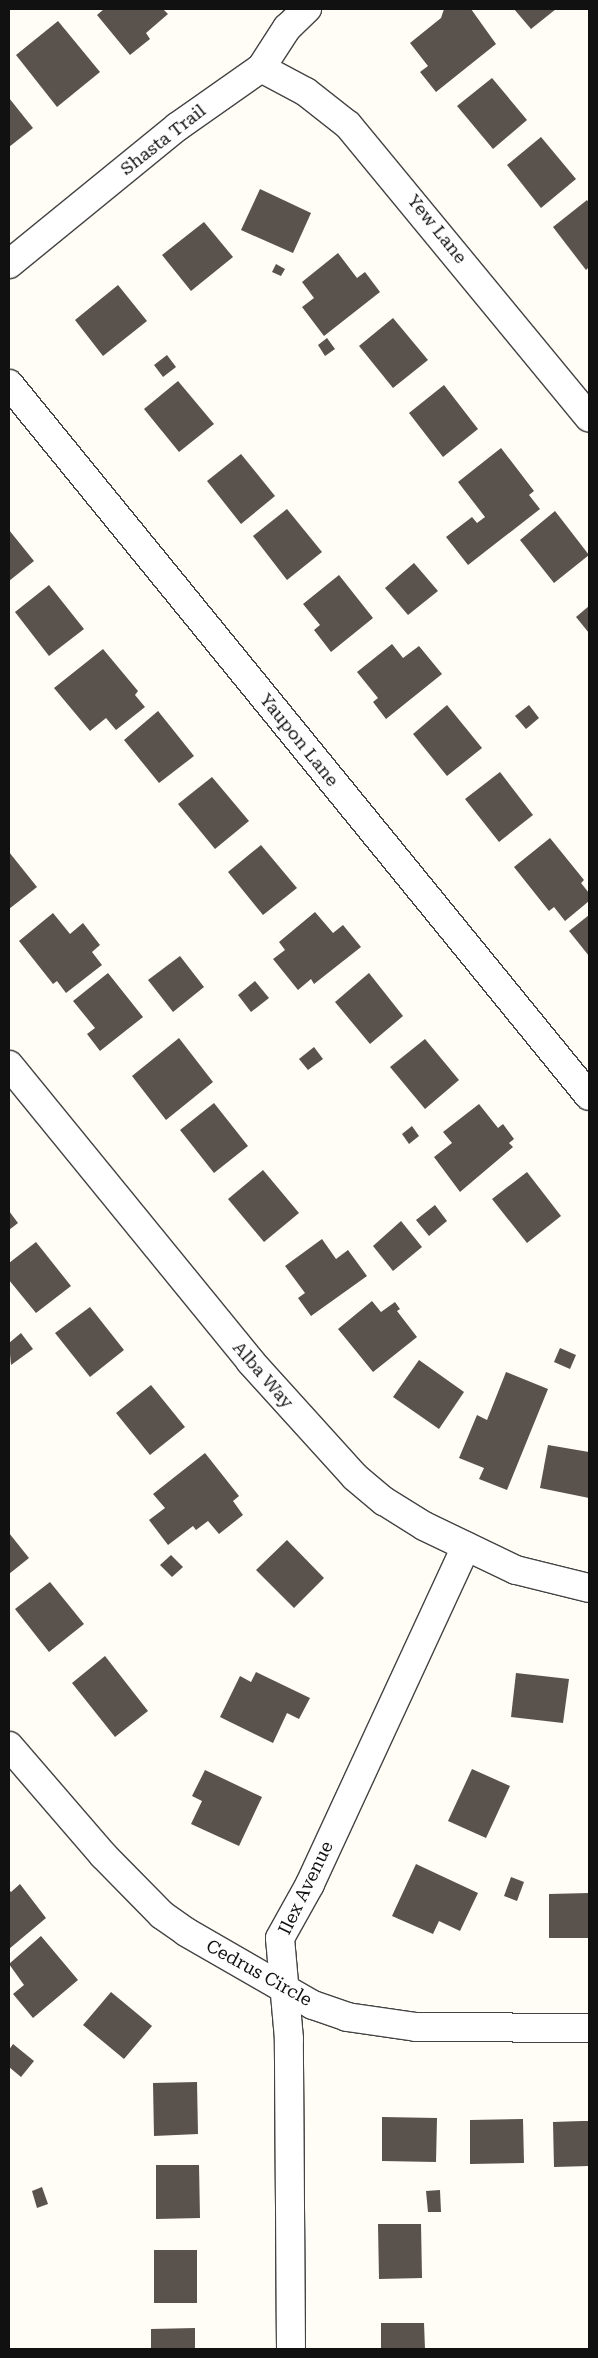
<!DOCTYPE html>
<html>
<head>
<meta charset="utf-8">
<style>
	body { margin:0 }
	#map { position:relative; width:598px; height:2358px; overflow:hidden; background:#fffdf5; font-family:"Roboto Serif",serif }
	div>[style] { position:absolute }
	.building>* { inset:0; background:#5a524d }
	.roads { filter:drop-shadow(1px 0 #444) drop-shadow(-1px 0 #444) drop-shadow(0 1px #444) drop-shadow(0 -1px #444) }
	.minor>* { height:28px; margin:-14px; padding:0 14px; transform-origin:14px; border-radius:14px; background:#fff }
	span { translate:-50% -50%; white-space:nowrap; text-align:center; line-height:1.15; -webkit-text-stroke:5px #fff; paint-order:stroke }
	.street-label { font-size:18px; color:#111 }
	.frame { position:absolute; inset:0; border:10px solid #111; pointer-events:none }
</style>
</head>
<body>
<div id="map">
	<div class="building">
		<i style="clip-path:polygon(104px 9px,163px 9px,168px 14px,146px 33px,150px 39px,130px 55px,97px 15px)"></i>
		<i style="clip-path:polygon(444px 9px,471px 9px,496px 44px,436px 92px,420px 72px,428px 66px,410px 43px,441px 18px)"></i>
		<i style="clip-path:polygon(514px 9px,556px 9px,531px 29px)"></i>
		<i style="clip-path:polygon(58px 21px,100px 72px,57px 107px,16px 55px)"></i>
		<i style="clip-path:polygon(492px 78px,527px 120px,493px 149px,457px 106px)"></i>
		<i style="clip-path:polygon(9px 98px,33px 128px,9px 147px)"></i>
		<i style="clip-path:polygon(541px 137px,576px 179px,541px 208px,507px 165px)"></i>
		<i style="clip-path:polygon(260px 189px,311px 213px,293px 253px,241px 230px)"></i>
		<i style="clip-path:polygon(587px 200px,589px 203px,589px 267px,586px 270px,553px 227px)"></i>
		<i style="clip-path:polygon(204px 222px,233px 257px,191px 291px,162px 255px)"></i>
		<i style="clip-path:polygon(338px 253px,357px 278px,365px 272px,380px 292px,324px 336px,302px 307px,314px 298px,302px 282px)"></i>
		<i style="clip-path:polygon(276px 264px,285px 269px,281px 276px,272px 272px)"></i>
		<i style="clip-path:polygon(118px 285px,147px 321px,103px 356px,75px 320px)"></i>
		<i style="clip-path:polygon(393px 318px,428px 360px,393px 388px,359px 346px)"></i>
		<i style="clip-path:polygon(327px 338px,335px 349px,325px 356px,318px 345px)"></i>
		<i style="clip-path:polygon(167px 355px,176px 367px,163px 377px,154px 365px)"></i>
		<i style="clip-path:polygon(178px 381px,214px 424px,179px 452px,144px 409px)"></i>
		<i style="clip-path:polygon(444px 385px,478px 429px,443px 457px,409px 413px)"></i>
		<i style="clip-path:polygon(501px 448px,534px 491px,529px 495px,540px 509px,468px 565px,446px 537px,472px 517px,477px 523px,485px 517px,458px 482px)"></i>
		<i style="clip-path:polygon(241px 454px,275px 496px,241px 524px,207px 481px)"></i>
		<i style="clip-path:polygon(287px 509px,322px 552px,287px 580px,253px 536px)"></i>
		<i style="clip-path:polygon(555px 511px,589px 555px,554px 583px,520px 540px)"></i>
		<i style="clip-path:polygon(9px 530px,34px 561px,9px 581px)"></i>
		<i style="clip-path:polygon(414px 563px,438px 591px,408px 615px,385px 588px)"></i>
		<i style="clip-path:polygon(339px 575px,373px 618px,331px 652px,314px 630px,320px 625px,303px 604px)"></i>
		<i style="clip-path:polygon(49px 585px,84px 629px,49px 656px,15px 612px)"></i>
		<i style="clip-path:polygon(589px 606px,589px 633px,576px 617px)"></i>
		<i style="clip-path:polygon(392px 644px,403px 658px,419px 646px,442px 674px,386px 719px,373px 702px,378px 698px,357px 672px)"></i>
		<i style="clip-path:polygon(103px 649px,138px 691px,135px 695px,145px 707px,116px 730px,106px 718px,90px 731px,54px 688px)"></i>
		<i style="clip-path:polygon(447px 705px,482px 748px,447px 776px,413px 734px)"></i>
		<i style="clip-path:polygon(529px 705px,539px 718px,526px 729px,515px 716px)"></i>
		<i style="clip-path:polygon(158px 711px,194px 756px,159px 783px,124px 740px)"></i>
		<i style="clip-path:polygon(500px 772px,533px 815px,499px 842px,465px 799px)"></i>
		<i style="clip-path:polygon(212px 777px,249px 821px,215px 849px,178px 804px)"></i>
		<i style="clip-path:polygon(550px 838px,584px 880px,581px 883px,589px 893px,589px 901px,565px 921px,554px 907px,549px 911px,514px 867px)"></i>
		<i style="clip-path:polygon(261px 845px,297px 888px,263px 915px,228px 872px)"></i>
		<i style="clip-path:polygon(9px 852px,37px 887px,9px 909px)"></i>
		<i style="clip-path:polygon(315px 912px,333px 933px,343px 925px,361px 947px,314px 984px,311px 979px,298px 990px,273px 959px,285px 950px,279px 942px)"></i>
		<i style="clip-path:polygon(53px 913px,70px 934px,83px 923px,100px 945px,92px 952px,102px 965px,66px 993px,57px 981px,53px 984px,19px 941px)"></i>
		<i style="clip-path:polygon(589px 915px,589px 956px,569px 931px)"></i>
		<i style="clip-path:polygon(180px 956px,204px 987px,173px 1012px,148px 980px)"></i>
		<i style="clip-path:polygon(108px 973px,143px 1017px,100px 1051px,87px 1034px,95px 1028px,73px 1001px)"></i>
		<i style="clip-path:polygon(369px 973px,403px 1016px,370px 1044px,335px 1002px)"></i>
		<i style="clip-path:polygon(255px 981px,269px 998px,251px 1012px,238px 995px)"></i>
		<i style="clip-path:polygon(179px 1038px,213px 1082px,166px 1120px,132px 1076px)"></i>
		<i style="clip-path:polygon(425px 1039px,459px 1080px,425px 1109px,390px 1067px)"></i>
		<i style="clip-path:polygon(314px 1047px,323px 1059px,308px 1070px,299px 1059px)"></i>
		<i style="clip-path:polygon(214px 1103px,248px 1146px,214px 1173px,180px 1130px)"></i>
		<i style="clip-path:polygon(479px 1104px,498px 1128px,503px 1124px,514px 1139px,509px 1143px,513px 1147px,460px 1192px,434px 1157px,452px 1143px,443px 1132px)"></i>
		<i style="clip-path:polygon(412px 1126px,419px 1136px,409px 1144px,402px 1134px)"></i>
		<i style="clip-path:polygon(263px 1170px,299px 1213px,264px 1242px,228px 1199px)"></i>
		<i style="clip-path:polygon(527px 1172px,561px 1216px,527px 1243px,492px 1199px)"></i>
		<i style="clip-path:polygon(435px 1205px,447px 1221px,429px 1236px,416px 1220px)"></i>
		<i style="clip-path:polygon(9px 1211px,18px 1223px,9px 1230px)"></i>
		<i style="clip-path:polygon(401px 1221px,422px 1247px,393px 1271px,373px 1246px)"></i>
		<i style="clip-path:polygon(322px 1239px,336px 1259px,348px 1250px,367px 1276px,311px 1316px,298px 1298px,305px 1293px,285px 1266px)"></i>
		<i style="clip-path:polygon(36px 1242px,71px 1286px,36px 1313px,9px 1280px,9px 1263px)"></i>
		<i style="clip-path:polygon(372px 1301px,381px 1312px,395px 1302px,400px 1309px,397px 1311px,417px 1337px,373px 1372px,338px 1329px)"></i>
		<i style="clip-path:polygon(90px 1307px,124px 1350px,90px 1377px,55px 1333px)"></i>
		<i style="clip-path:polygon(21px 1333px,33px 1349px,11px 1365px,9px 1343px)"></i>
		<i style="clip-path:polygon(560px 1348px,576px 1355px,570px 1369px,554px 1362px)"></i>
		<i style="clip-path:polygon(419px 1360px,464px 1392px,439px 1429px,393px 1397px)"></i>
		<i style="clip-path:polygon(506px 1372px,548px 1389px,507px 1490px,479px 1479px,484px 1468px,459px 1458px,477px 1415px,487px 1420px)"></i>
		<i style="clip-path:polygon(151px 1385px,185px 1427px,150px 1455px,116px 1413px)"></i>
		<i style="clip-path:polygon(548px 1445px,589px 1452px,589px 1498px,540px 1488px)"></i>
		<i style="clip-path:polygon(205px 1453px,239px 1496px,233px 1501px,243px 1515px,219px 1534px,208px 1521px,196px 1530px,193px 1526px,168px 1545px,149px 1520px,165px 1508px,153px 1494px)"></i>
		<i style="clip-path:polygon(9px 1533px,29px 1558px,9px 1574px)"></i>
		<i style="clip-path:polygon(287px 1540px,324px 1578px,294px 1608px,256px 1570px)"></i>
		<i style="clip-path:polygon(171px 1555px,183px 1567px,172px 1577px,160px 1565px)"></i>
		<i style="clip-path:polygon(50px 1582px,84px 1624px,49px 1652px,15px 1609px)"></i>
		<i style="clip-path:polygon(105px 1656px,148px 1711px,115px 1737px,72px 1683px)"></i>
		<i style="clip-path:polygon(256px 1672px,310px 1698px,299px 1719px,287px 1713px,273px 1743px,220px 1717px,240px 1676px,251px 1682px)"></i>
		<i style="clip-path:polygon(516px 1673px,569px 1679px,563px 1723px,511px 1717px)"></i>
		<i style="clip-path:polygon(472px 1769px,510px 1786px,486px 1838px,448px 1821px)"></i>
		<i style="clip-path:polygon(205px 1770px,262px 1797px,239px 1846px,191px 1824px,202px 1801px,192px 1796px)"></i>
		<i style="clip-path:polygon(416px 1864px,478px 1893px,460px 1931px,439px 1921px,433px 1934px,392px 1916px)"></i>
		<i style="clip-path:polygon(511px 1877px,524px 1882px,517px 1901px,504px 1896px)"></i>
		<i style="clip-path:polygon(20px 1884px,46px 1918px,9px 1949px,9px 1890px,11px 1892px)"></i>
		<i style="clip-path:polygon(589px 1893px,589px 1938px,549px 1938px,549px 1894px)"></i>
		<i style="clip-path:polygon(41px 1936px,78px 1980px,33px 2018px,13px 1994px,24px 1985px,9px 1964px)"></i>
		<i style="clip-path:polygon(111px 1992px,152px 2026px,124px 2059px,83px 2025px)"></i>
		<i style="clip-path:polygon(13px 2044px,34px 2061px,21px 2077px,9px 2067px,9px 2050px)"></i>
		<i style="clip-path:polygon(197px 2082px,198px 2134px,154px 2136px,153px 2083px)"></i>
		<i style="clip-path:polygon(382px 2117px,437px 2118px,436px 2162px,382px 2161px)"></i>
		<i style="clip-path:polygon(523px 2119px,524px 2163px,470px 2164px,470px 2120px)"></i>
		<i style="clip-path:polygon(582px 2121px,589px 2121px,589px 2166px,554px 2167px,553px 2122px)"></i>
		<i style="clip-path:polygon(156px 2165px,199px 2165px,200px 2218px,156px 2219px)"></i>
		<i style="clip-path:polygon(42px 2187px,48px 2204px,37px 2208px,32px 2191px)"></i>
		<i style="clip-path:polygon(440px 2190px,441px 2212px,428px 2212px,426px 2191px)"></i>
		<i style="clip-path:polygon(378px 2224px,421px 2224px,422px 2278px,379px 2279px)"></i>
		<i style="clip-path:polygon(154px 2250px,197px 2250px,197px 2303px,154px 2303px)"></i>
		<i style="clip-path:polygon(381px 2323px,424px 2323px,425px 2349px,381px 2349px)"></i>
		<i style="clip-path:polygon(195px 2328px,195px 2349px,151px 2349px,151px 2329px)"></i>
	</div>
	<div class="roads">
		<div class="minor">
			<i style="left:261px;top:68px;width:51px;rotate:28.1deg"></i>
			<i style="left:306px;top:92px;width:53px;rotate:38.2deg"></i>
			<i style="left:348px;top:125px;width:379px;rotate:50.5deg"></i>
			<i style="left:9px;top:264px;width:217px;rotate:-39.2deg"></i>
			<i style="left:177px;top:127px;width:103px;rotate:-35.1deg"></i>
			<i style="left:261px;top:68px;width:48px;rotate:-57deg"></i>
			<i style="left:287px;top:28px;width:28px;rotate:-44deg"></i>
			<i style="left:9px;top:384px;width:918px;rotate:50.83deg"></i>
			<i style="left:9px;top:1065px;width:382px;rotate:50.8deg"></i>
			<i style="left:250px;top:1361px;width:156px;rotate:47.8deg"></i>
			<i style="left:355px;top:1477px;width:38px;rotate:40deg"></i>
			<i style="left:384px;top:1501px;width:47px;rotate:32deg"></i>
			<i style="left:424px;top:1526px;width:102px;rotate:25.6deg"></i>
			<i style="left:516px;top:1570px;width:75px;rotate:13.9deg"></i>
			<i style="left:9px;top:1746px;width:144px;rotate:49.2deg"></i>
			<i style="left:103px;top:1855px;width:84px;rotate:45.5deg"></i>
			<i style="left:162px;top:1915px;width:29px;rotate:35deg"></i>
			<i style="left:186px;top:1932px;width:146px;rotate:29.9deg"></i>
			<i style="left:313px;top:2005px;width:36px;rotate:19deg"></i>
			<i style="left:347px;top:2017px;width:70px;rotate:8.2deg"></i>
			<i style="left:416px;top:2027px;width:173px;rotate:0.3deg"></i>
			<i style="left:291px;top:2349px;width:310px;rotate:-90.4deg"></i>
			<i style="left:289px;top:2039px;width:101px;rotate:-95.1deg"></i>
			<i style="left:280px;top:1938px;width:62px;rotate:-60.9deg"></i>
			<i style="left:310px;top:1884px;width:372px;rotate:-65.2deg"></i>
		</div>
	</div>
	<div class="street-label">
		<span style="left:163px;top:140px;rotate:-38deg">Shasta Trail</span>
		<span style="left:437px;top:229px;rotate:51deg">Yew Lane</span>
		<span style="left:299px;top:740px;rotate:51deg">Yaupon Lane</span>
		<span style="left:263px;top:1375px;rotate:49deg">Alba Way</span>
		<span style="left:306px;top:1888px;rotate:-64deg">Ilex Avenue</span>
		<span style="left:259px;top:1973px;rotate:29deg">Cedrus Circle</span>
	</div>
	<div class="frame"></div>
</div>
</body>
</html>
